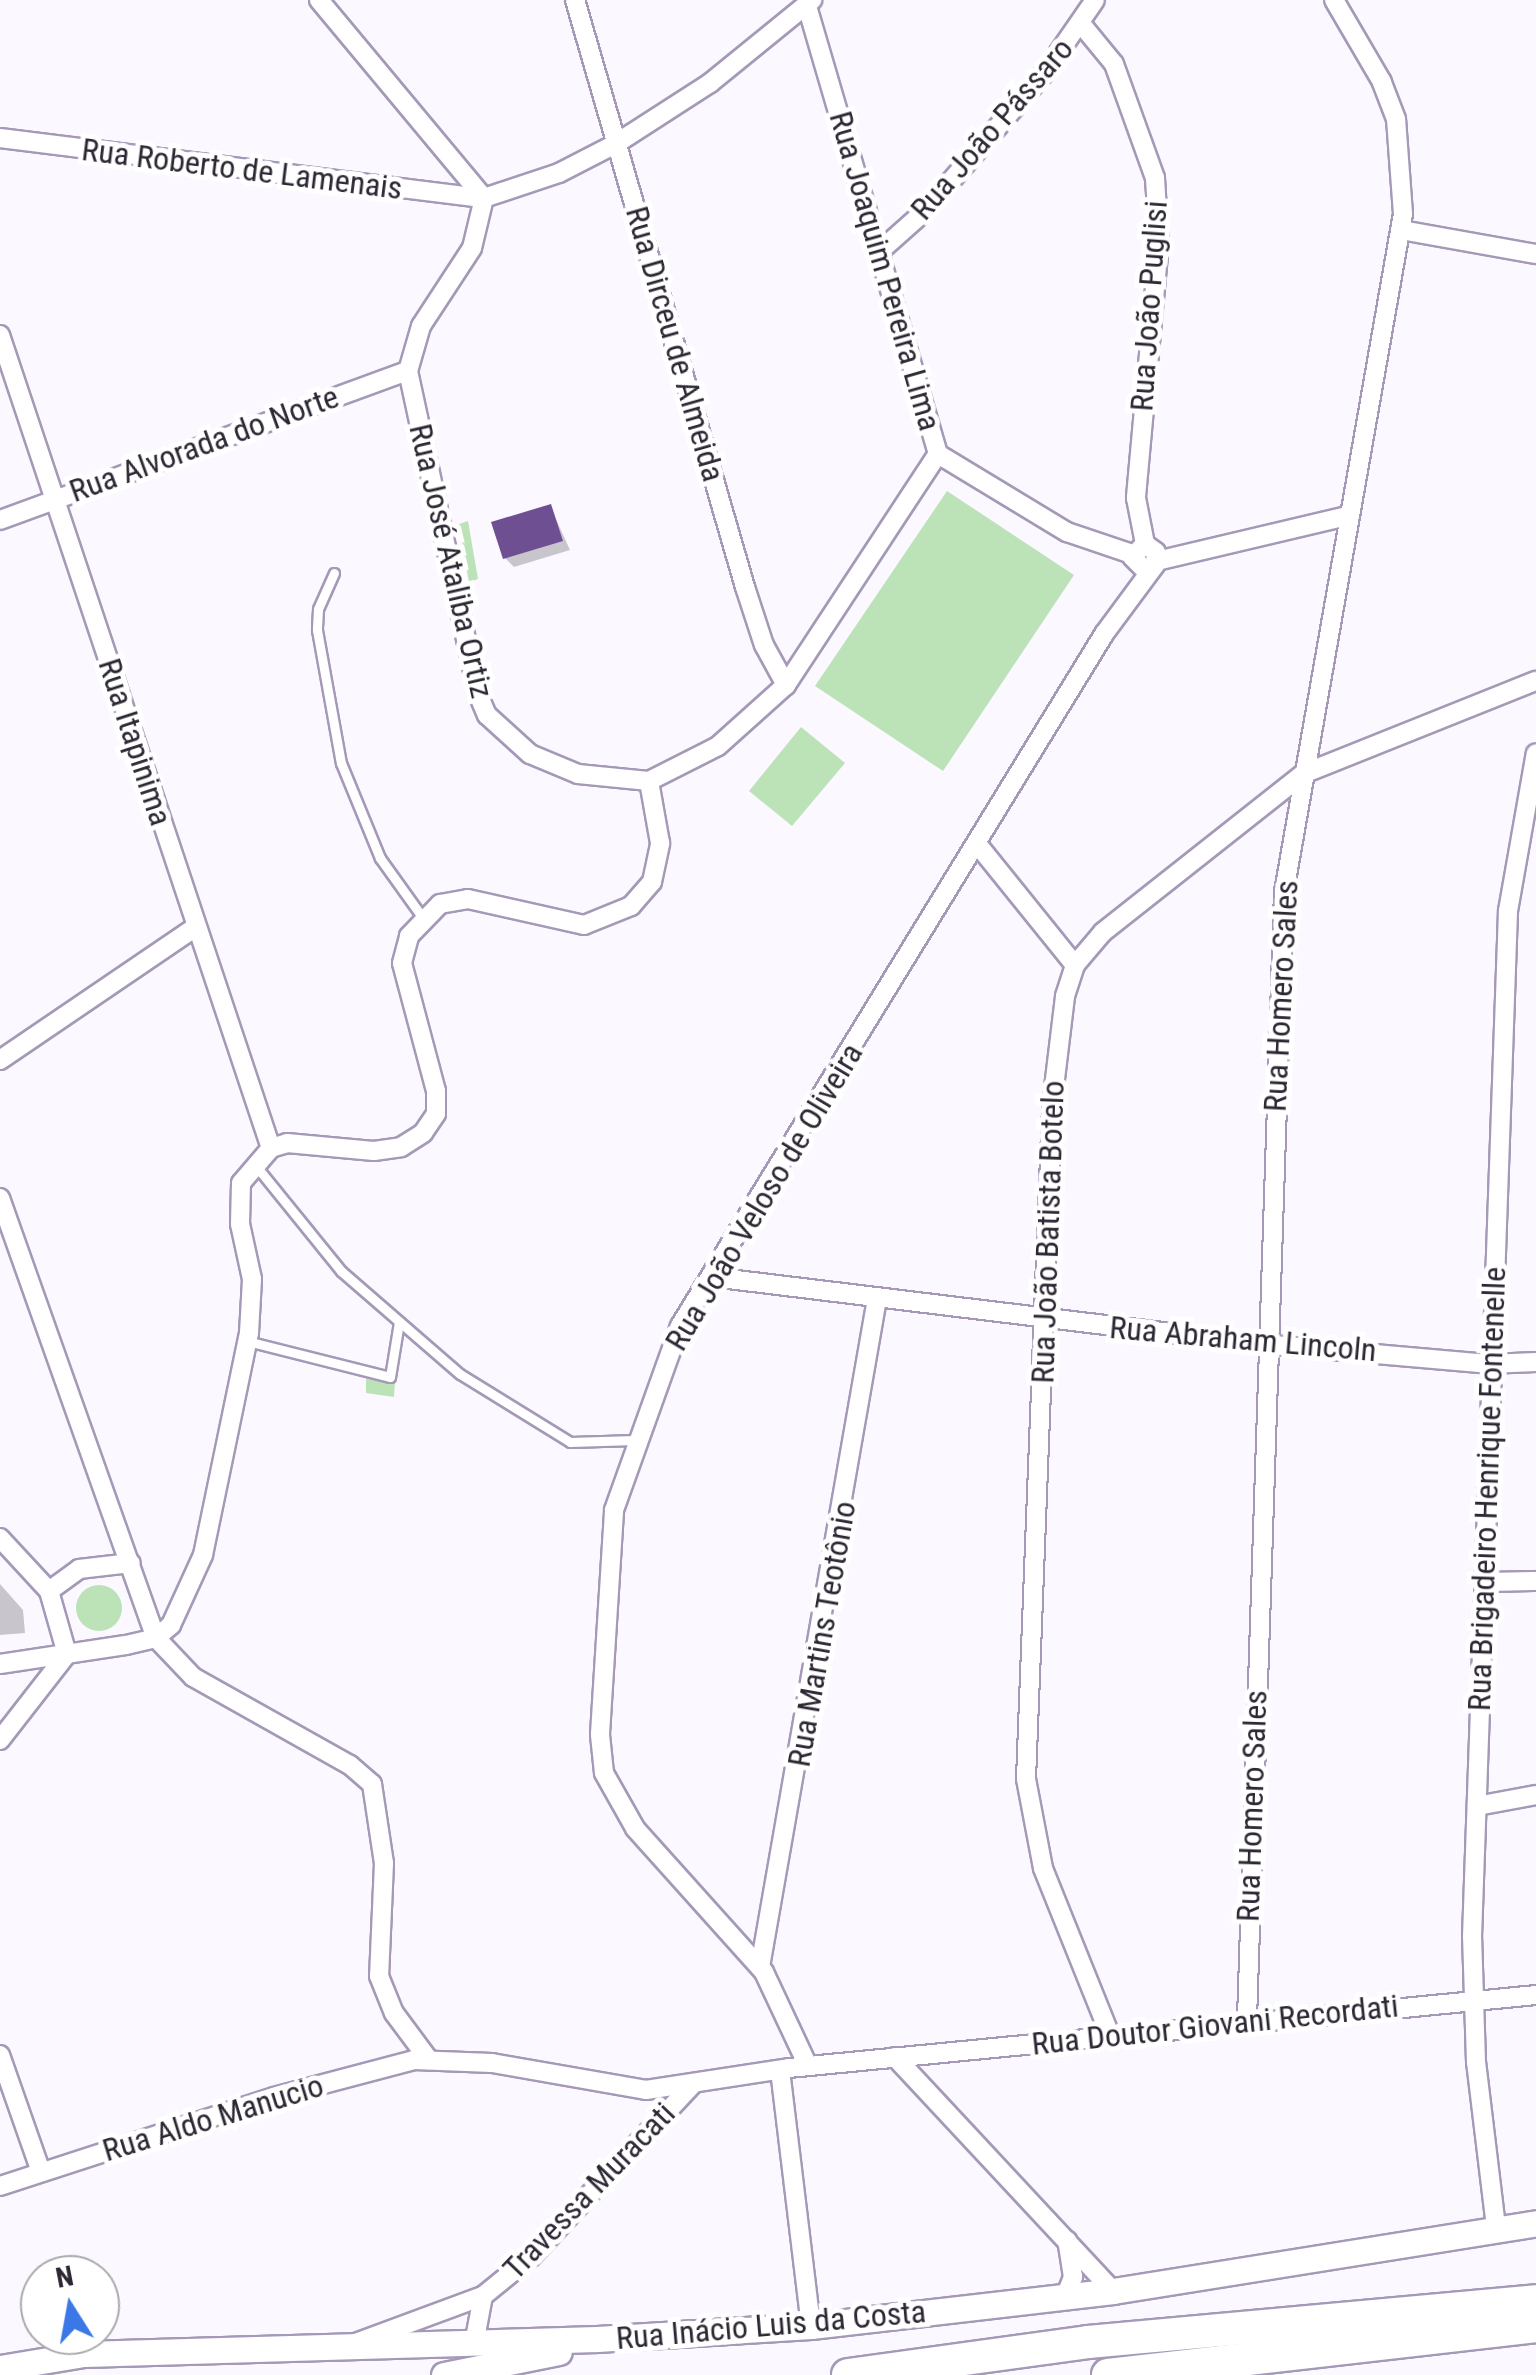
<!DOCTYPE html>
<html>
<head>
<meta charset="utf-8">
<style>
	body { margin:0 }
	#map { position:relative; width:1536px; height:2375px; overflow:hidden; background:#fbf8ff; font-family:"Roboto Condensed",sans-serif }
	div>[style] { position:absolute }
	.green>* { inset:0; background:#bbe3b7 }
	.round { border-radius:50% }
	.shadow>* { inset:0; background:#0003 }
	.building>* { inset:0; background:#6e4f92 }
	.roads { filter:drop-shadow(2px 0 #a599b7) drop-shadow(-2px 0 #a599b7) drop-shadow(0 2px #a599b7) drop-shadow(0 -2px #a599b7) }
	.service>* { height:9px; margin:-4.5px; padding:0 4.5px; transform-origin:4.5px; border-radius:4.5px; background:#fff }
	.minor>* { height:18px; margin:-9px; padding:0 9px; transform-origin:9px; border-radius:9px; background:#fff }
	.secondary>* { height:25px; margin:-12.5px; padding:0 12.5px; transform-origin:12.5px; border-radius:12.5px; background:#fff }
	.motorway>* { height:32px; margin:-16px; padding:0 16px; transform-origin:16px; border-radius:16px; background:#fff }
	span { translate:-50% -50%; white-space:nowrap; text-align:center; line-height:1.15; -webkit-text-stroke:10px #fff; paint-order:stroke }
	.street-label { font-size:32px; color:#2c2733 }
	.north { position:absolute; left:20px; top:2255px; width:100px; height:100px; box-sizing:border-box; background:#fff; border:2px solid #aba9ad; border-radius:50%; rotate:349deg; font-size:28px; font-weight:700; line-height:40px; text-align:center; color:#2c2733 }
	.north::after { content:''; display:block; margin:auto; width:35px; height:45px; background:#3b77e6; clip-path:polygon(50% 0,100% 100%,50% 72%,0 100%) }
</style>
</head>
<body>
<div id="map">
	<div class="green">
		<i style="clip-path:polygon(947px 491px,1074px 575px,943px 771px,815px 686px)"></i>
		<i style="clip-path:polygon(468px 521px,478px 579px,469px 582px,459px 524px)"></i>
		<i style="clip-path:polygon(801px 727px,845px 763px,792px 826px,749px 791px)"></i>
		<i style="clip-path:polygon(366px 1379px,395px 1381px,394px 1397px,366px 1393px)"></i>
		<i class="round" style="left:76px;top:1585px;width:46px;height:46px"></i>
	</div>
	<div class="shadow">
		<i style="clip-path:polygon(550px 506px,570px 550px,514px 567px,505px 558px)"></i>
		<i style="clip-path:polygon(0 1584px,23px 1610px,25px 1633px,0 1635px)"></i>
	</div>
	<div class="building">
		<i style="clip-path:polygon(551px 504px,563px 541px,503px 559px,491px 522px)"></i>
	</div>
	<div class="roads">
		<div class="service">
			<i style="left:334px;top:573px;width:39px;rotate:114deg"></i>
			<i style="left:318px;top:609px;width:21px;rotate:93deg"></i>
			<i style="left:317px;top:630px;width:135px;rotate:79.8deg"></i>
			<i style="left:341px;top:763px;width:103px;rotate:67.7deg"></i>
			<i style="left:380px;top:858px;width:74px;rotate:54.4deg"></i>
			<i style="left:256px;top:1166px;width:135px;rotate:51deg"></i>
			<i style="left:341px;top:1271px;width:157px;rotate:40.9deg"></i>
			<i style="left:460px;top:1374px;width:129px;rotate:31.7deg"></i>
			<i style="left:570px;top:1442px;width:65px;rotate:-1.8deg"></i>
			<i style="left:247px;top:1341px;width:147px;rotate:14.1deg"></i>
			<i style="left:390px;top:1377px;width:56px;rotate:-80.7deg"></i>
		</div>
		<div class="minor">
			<i style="left:319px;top:0;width:258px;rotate:50.2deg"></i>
			<i style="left:484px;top:198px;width:51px;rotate:103.5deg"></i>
			<i style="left:472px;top:248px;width:93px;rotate:123.2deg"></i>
			<i style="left:421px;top:326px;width:47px;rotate:106.1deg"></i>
			<i style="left:408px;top:371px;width:330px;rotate:77.8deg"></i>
			<i style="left:478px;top:694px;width:23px;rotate:67deg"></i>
			<i style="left:487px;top:715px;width:58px;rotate:42.2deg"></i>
			<i style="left:530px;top:754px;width:52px;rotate:22.6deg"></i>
			<i style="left:578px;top:774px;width:71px;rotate:5.6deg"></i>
			<i style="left:649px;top:781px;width:77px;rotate:-26.9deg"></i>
			<i style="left:718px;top:746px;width:91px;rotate:-41.9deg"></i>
			<i style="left:786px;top:685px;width:277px;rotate:-56.7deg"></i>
			<i style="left:938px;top:454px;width:466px;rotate:-106.3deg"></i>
			<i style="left:575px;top:0;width:611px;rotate:73.85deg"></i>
			<i style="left:745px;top:587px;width:61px;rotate:71.9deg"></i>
			<i style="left:764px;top:645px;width:46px;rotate:61.2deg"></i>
			<i style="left:1082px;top:25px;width:50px;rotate:50.6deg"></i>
			<i style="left:1114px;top:64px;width:121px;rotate:70.2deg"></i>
			<i style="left:1155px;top:178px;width:66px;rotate:86.5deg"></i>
			<i style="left:1159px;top:244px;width:255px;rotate:95.2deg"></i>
			<i style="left:1136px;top:498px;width:47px;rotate:78.9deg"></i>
			<i style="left:0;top:138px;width:488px;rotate:7.1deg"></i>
			<i style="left:484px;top:198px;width:79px;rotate:-18.4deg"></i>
			<i style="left:559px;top:173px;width:65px;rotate:-27.3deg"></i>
			<i style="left:617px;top:143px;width:111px;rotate:-32.8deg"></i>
			<i style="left:710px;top:83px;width:132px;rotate:-39.1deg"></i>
			<i style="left:1401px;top:230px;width:137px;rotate:10.1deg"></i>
			<i style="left:880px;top:251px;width:59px;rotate:-41.6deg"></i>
			<i style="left:924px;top:212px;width:186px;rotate:-49.1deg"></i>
			<i style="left:1046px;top:71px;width:86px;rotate:-55.4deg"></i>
			<i style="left:0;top:335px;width:857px;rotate:71.57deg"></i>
			<i style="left:938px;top:454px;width:151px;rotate:31.2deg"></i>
			<i style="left:1067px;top:532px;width:69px;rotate:18.7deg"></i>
			<i style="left:0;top:520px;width:434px;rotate:-20.1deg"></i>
			<i style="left:1157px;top:561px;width:195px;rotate:-13.3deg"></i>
			<i style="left:978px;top:845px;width:154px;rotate:51.1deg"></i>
			<i style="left:0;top:1060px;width:237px;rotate:-34.2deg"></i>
			<i style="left:0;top:1198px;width:467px;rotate:70.5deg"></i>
			<i style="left:156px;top:1638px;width:54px;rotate:46.5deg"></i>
			<i style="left:193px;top:1677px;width:180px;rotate:29.3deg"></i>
			<i style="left:350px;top:1765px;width:29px;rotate:41deg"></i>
			<i style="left:372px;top:1784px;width:80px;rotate:81.4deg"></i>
			<i style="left:384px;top:1863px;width:113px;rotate:92.5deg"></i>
			<i style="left:379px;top:1976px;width:40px;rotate:68deg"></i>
			<i style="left:394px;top:2013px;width:59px;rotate:53.3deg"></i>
			<i style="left:712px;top:1277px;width:553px;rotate:6.96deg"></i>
			<i style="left:1261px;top:1344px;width:228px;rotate:5deg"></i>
			<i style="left:1488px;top:1364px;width:48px;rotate:-2.4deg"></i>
			<i style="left:0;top:1538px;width:72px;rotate:47.2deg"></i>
			<i style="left:49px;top:1591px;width:66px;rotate:74.1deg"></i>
			<i style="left:1485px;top:1582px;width:51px;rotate:-1.1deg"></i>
			<i style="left:49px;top:1591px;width:37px;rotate:-36deg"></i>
			<i style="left:79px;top:1569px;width:52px;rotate:-6.6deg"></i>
			<i style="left:0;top:1664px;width:127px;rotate:-8.6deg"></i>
			<i style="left:126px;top:1645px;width:31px;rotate:-13deg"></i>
			<i style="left:156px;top:1638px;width:20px;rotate:-41deg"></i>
			<i style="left:171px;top:1625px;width:77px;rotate:-65.4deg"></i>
			<i style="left:203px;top:1555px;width:227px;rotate:-78.3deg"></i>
			<i style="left:249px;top:1333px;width:54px;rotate:-86.8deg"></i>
			<i style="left:252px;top:1279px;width:56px;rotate:-102.3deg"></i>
			<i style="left:240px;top:1224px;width:41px;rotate:-88.6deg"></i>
			<i style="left:241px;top:1183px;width:46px;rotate:-49.4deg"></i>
			<i style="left:271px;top:1148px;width:17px;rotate:-17deg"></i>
			<i style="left:287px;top:1143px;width:87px;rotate:5.3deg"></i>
			<i style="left:374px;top:1151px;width:27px;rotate:-8deg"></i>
			<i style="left:401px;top:1147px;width:26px;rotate:-32deg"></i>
			<i style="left:423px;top:1133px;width:23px;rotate:-56deg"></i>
			<i style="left:436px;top:1114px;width:23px;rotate:-90deg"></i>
			<i style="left:436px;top:1091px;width:132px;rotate:-104.9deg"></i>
			<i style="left:402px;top:963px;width:28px;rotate:-75deg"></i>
			<i style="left:409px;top:936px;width:45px;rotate:-45.9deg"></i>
			<i style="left:440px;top:904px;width:28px;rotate:-10deg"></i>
			<i style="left:468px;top:899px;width:119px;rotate:12.6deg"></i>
			<i style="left:584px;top:925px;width:51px;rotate:-22deg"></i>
			<i style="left:631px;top:906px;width:32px;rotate:-49deg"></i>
			<i style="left:652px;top:882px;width:40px;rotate:-78deg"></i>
			<i style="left:660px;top:843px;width:63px;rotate:-100.1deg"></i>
			<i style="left:0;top:1740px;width:109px;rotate:-52.1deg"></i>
			<i style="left:1477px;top:1806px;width:60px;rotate:-10.6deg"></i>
			<i style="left:760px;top:1967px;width:678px;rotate:-80.07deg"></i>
			<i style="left:1247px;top:2019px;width:1128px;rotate:-88.12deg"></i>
			<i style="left:1284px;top:892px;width:688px;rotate:-80.05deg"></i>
			<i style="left:1403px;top:214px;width:95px;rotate:-94.2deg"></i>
			<i style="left:1396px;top:119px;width:40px;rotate:-111deg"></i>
			<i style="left:1382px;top:82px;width:95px;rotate:-120.3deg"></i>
			<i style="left:1110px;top:2035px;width:180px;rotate:-111.9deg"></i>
			<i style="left:1043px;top:1868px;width:91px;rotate:-100.8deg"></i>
			<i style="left:1026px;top:1779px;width:676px;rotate:-87.79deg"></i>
			<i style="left:1052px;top:1104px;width:109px;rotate:-83.1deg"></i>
			<i style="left:1065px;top:996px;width:33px;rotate:-72deg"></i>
			<i style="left:1075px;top:965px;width:43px;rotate:-49.7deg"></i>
			<i style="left:1103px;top:932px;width:255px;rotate:-38.3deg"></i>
			<i style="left:1303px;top:774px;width:251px;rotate:-21.8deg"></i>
			<i style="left:0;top:2055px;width:124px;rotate:70.7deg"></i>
			<i style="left:895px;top:2057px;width:320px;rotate:47deg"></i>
			<i style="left:808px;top:2066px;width:104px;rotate:-115.1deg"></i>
			<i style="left:764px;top:1972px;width:193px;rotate:-131.9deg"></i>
			<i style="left:635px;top:1828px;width:63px;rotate:-119.4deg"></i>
			<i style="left:604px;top:1773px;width:39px;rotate:-96deg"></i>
			<i style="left:600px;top:1734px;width:224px;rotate:-86.4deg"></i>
			<i style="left:614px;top:1510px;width:195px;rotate:-70.3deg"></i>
			<i style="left:680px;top:1326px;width:812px;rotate:-58.5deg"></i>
			<i style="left:1104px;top:634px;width:86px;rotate:-53.5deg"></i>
			<i style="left:1155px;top:565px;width:13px;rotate:-86deg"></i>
			<i style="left:1156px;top:552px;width:14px;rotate:-144deg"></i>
			<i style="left:1145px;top:544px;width:18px;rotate:135deg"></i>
			<i style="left:1132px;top:557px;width:18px;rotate:45deg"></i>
			<i style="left:780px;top:2070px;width:258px;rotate:83.1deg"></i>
			<i style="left:0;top:2186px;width:288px;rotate:-18deg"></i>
			<i style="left:274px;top:2097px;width:145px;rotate:-14.8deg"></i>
			<i style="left:414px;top:2060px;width:78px;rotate:2.2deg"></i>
			<i style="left:492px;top:2063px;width:156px;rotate:9.9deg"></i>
			<i style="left:646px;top:2090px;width:145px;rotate:-8.7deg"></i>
			<i style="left:789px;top:2068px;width:751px;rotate:-5.58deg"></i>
			<i style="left:1496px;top:2227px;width:166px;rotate:-96.9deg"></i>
			<i style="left:1476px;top:2062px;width:125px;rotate:-91.8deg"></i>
			<i style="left:1472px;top:1937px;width:1027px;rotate:-87.99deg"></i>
			<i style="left:1508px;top:911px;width:160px;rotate:-80deg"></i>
			<i style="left:1065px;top:2297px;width:22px;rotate:-68deg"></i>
			<i style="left:1073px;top:2277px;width:37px;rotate:-99deg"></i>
			<i style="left:353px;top:2344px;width:139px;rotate:-20.3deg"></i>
			<i style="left:483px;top:2296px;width:63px;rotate:-39.2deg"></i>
			<i style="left:532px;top:2256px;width:236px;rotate:-46.9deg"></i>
			<i style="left:474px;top:2344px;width:49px;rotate:-79.4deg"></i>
		</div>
		<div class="secondary">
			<i style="left:0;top:2368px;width:85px;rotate:-9.5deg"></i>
			<i style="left:84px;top:2354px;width:513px;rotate:-1.67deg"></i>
			<i style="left:597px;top:2339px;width:214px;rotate:-3.5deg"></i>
			<i style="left:811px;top:2326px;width:304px;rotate:-6.6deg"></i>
			<i style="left:1113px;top:2291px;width:428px;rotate:-9.1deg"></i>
			<i style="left:444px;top:2375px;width:117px;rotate:-11.3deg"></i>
		</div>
		<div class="motorway">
			<i style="left:848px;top:2375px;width:242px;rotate:-7.8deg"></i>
			<i style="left:1088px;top:2342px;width:450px;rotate:-5.2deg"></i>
			<i style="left:1108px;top:2375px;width:431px;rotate:-6.5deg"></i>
		</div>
	</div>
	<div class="street-label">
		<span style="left:992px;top:129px;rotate:-49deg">Rua João Pássaro</span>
		<span style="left:242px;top:169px;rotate:7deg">Rua Roberto de Lamenais</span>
		<span style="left:885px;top:271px;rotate:74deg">Rua Joaquim Pereira Lima</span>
		<span style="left:1149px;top:306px;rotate:-86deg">Rua João Puglisi</span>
		<span style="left:675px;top:344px;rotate:74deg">Rua Dirceu de Almeida</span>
		<span style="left:204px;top:444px;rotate:-20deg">Rua Alvorada do Norte</span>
		<span style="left:451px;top:561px;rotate:77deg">Rua José Ataliba Ortiz</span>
		<span style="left:135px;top:742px;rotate:72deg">Rua Itapinima</span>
		<span style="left:1281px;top:996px;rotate:-87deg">Rua Homero Sales</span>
		<span style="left:764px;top:1197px;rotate:-59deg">Rua João Veloso de Oliveira</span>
		<span style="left:1048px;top:1232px;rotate:-88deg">Rua João Batista Botelo</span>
		<span style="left:1243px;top:1339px;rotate:5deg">Rua Abraham Lincoln</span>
		<span style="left:1487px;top:1489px;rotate:-88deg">Rua Brigadeiro Henrique Fontenelle</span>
		<span style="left:822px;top:1634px;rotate:-80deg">Rua Martins Teotônio</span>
		<span style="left:1252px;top:1806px;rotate:-88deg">Rua Homero Sales</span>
		<span style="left:1215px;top:2025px;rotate:-6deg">Rua Doutor Giovani Recordati</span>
		<span style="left:213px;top:2118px;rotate:-17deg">Rua Aldo Manucio</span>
		<span style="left:589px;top:2191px;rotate:-46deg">Travessa Muracati</span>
		<span style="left:771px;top:2325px;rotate:-5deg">Rua Inácio Luis da Costa</span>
	</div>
	<div class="north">N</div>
</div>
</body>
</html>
